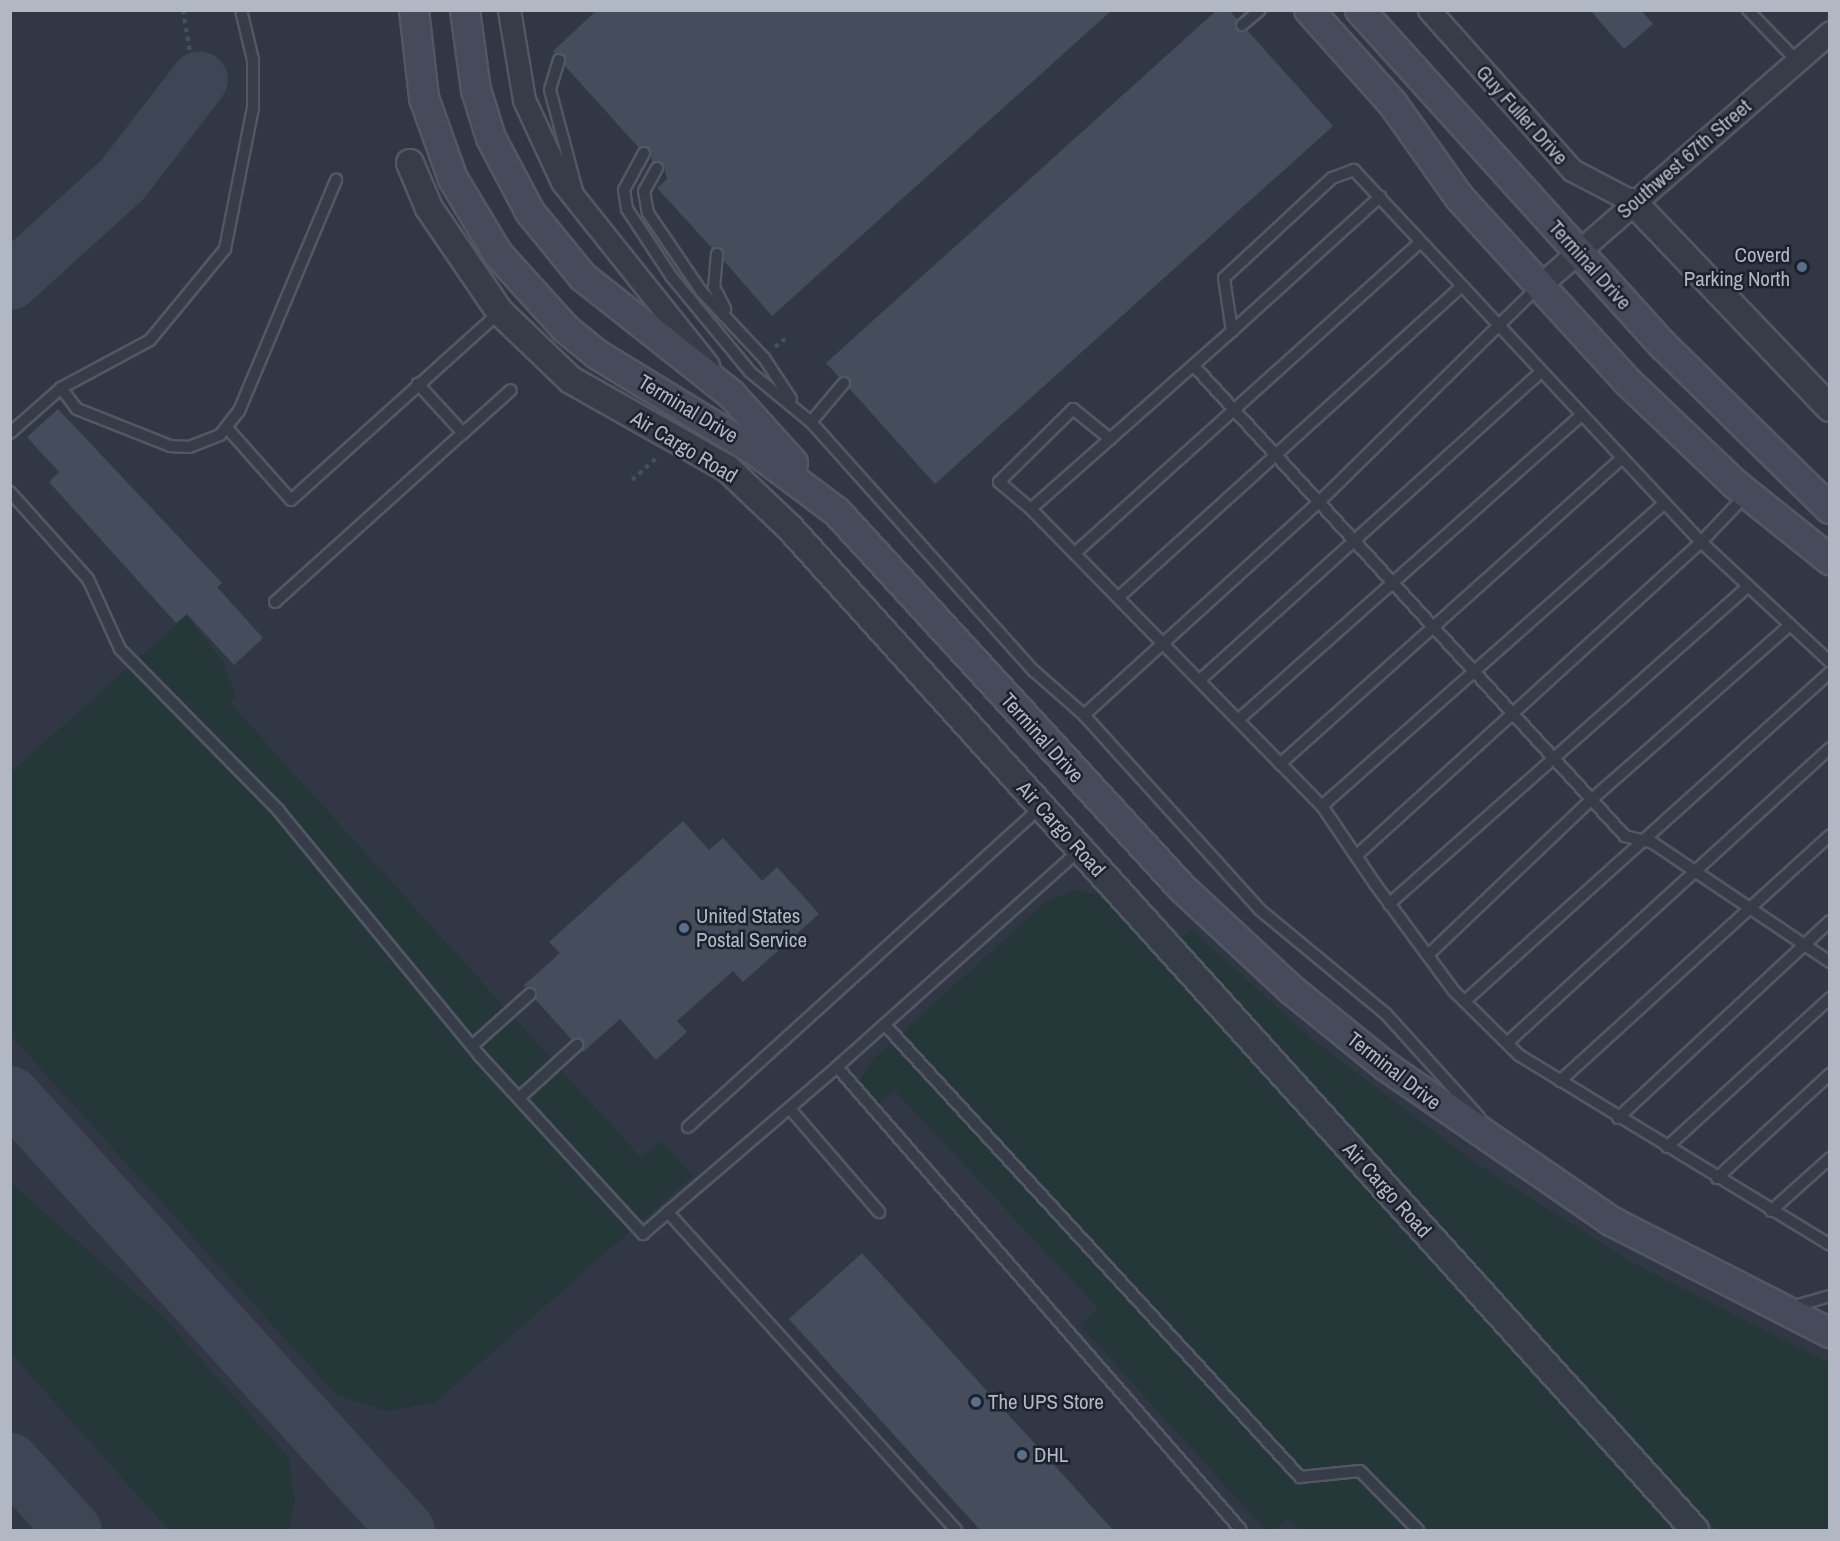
<!DOCTYPE html>
<html>
<head>
<meta charset="utf-8">
<style>
	body { margin:0 }
	#map { position:relative; width:1840px; height:1541px; overflow:hidden; background:#232a38; font-family:"Archivo Narrow",sans-serif }
	div>[style] { position:absolute }
	.airport>* { inset:0; background:#313745 }
	.green>* { inset:0; background:#26373a }
	.taxiway>* { height:57px; margin:-28.5px; padding:0 28.5px; transform-origin:28.5px; border-radius:28.5px; background:#3e4554 }
	.building>* { inset:0; background:#454d5c }
	.path>* { height:4px; margin-top:-2px; transform-origin:0; background:repeating-linear-gradient(90deg,#435256 0 4.5px,transparent 0 9px) }
	.roads { filter:drop-shadow(2px 0 #525763) drop-shadow(-2px 0 #525763) drop-shadow(0 2px #525763) drop-shadow(0 -2px #525763) }
	.service>* { height:10px; margin:-5px; padding:0 5px; transform-origin:5px; border-radius:5px; background:#373d48 }
	.minor>* { height:21px; margin:-10.5px; padding:0 10.5px; transform-origin:10.5px; border-radius:10.5px; background:#373d48 }
	.tertiary>* { height:26px; margin:-13px; padding:0 13px; transform-origin:13px; border-radius:13px; background:#373d48 }
	.secondary>* { height:28px; margin:-14px; padding:0 14px; transform-origin:14px; border-radius:14px; background:#454b5b }
	.dots>* { width:16px; height:16px; translate:-50% -50%; box-sizing:border-box; border:3px solid #1c222d; border-radius:50% }
	span { translate:-50% -50%; white-space:nowrap; text-align:center; line-height:1.15; -webkit-text-stroke:5px #1c222d; paint-order:stroke }
	.street-label { font-size:21px; color:#b2b7c4 }
	.poi-label { font-size:21px; color:#b2b7c4 }
	.right { translate:-100% -50%; text-align:right }
	.left { translate:0 -50%; text-align:left }
	.frame { position:absolute; inset:0; border:12px solid #b2b7c4; pointer-events:none }
</style>
</head>
<body>
<div id="map">
	<div class="airport">
		<i style="clip-path:polygon(10px 11px,1829px 11px,1829px 1530px,11px 1530px)"></i>
	</div>
	<div class="green">
		<i style="clip-path:polygon(186px 616px,223px 661px,236px 697px,230px 703px,641px 1158px,661px 1141px,693px 1176px,435px 1403px,386px 1411px,336px 1395px,11px 1036px,10px 773px)"></i>
		<i style="clip-path:polygon(1075px 889px,1109px 898px,1667px 1518px,1672px 1530px,1299px 1530px,1288px 1518px,1275px 1530px,1265px 1530px,1080px 1325px,1098px 1308px,895px 1091px,867px 1112px,857px 1087px,871px 1061px,1047px 901px)"></i>
		<i style="clip-path:polygon(1191px 929px,1313px 1040px,1480px 1166px,1632px 1262px,1829px 1363px,1829px 1530px,1716px 1530px,1181px 938px)"></i>
		<i style="clip-path:polygon(11px 1183px,162px 1316px,289px 1458px,295px 1503px,289px 1530px,169px 1530px,11px 1354px)"></i>
	</div>
	<div class="taxiway">
		<i style="left:10px;top:281px;width:151px;rotate:-42.3deg"></i>
		<i style="left:122px;top:179px;width:126px;rotate:-52.4deg"></i>
		<i style="left:10px;top:1094px;width:589px;rotate:47.75deg"></i>
		<i style="left:10px;top:1461px;width:93px;rotate:47.6deg"></i>
	</div>
	<div class="building">
		<i style="clip-path:polygon(597px 10px,1112px 10px,772px 316px,724px 261px,722px 248px,712px 248px,657px 188px,667px 179px,663px 164px,652px 162px,650px 149px,639px 148px,565px 66px,565px 55px,552px 52px)"></i>
		<i style="clip-path:polygon(1217px 10px,1229px 10px,1237px 19px,1237px 30px,1247px 30px,1333px 126px,935px 484px,849px 388px,849px 378px,839px 377px,826px 363px)"></i>
		<i style="clip-path:polygon(1590px 10px,1641px 10px,1653px 24px,1624px 49px)"></i>
		<i style="clip-path:polygon(58px 409px,222px 583px,217px 587px,263px 638px,234px 665px,187px 614px,176px 623px,49px 482px,59px 472px,27px 437px)"></i>
		<i style="clip-path:polygon(683px 821px,709px 850px,723px 838px,762px 881px,777px 867px,819px 914px,743px 982px,733px 971px,677px 1021px,687px 1032px,656px 1060px,620px 1019px,583px 1052px,583px 1040px,572px 1040px,535px 999px,535px 989px,523px 986px,560px 953px,549px 942px)"></i>
		<i style="clip-path:polygon(862px 1253px,1113px 1530px,980px 1530px,789px 1319px)"></i>
	</div>
	<div class="path">
		<i style="left:183px;top:10px;width:44px;rotate:80.8deg"></i>
		<i style="left:775px;top:347px;width:14px;rotate:-39deg"></i>
		<i style="left:632px;top:480px;width:36px;rotate:-42deg"></i>
	</div>
	<div class="roads">
		<div class="service">
			<i style="left:1748px;top:10px;width:71px;rotate:46.1deg"></i>
			<i style="left:1242px;top:25px;width:23px;rotate:-40deg"></i>
			<i style="left:559px;top:60px;width:31px;rotate:107deg"></i>
			<i style="left:550px;top:90px;width:112px;rotate:75deg"></i>
			<i style="left:644px;top:153px;width:42px;rotate:118.4deg"></i>
			<i style="left:624px;top:190px;width:19px;rotate:81deg"></i>
			<i style="left:627px;top:209px;width:80px;rotate:56.7deg"></i>
			<i style="left:671px;top:276px;width:124px;rotate:50.5deg"></i>
			<i style="left:750px;top:372px;width:79px;rotate:39.3deg"></i>
			<i style="left:811px;top:422px;width:334px;rotate:48.2deg"></i>
			<i style="left:1034px;top:671px;width:67px;rotate:41.3deg"></i>
			<i style="left:1084px;top:715px;width:261px;rotate:47.9deg"></i>
			<i style="left:1259px;top:909px;width:165px;rotate:39.6deg"></i>
			<i style="left:1386px;top:1014px;width:139px;rotate:47.9deg"></i>
			<i style="left:657px;top:168px;width:26px;rotate:119deg"></i>
			<i style="left:644px;top:191px;width:22px;rotate:80deg"></i>
			<i style="left:648px;top:213px;width:94px;rotate:55.8deg"></i>
			<i style="left:701px;top:291px;width:92px;rotate:46.8deg"></i>
			<i style="left:764px;top:358px;width:49px;rotate:56.6deg"></i>
			<i style="left:717px;top:254px;width:33px;rotate:95deg"></i>
			<i style="left:714px;top:287px;width:25px;rotate:63deg"></i>
			<i style="left:1232px;top:331px;width:200px;rotate:-42.2deg"></i>
			<i style="left:1194px;top:366px;width:638px;rotate:47.48deg"></i>
			<i style="left:1625px;top:836px;width:29px;rotate:14deg"></i>
			<i style="left:1653px;top:843px;width:213px;rotate:33.9deg"></i>
			<i style="left:61px;top:388px;width:26px;rotate:53deg"></i>
			<i style="left:77px;top:409px;width:100px;rotate:21.7deg"></i>
			<i style="left:170px;top:446px;width:19px;rotate:3deg"></i>
			<i style="left:189px;top:447px;width:33px;rotate:-21deg"></i>
			<i style="left:220px;top:435px;width:31px;rotate:-52deg"></i>
			<i style="left:239px;top:411px;width:251px;rotate:-67.2deg"></i>
			<i style="left:811px;top:422px;width:51px;rotate:-49.8deg"></i>
			<i style="left:227px;top:428px;width:96px;rotate:48.4deg"></i>
			<i style="left:291px;top:500px;width:281px;rotate:-42deg"></i>
			<i style="left:10px;top:433px;width:68px;rotate:-41.4deg"></i>
			<i style="left:61px;top:388px;width:101px;rotate:-28.3deg"></i>
			<i style="left:150px;top:340px;width:118px;rotate:-50.5deg"></i>
			<i style="left:225px;top:249px;width:144px;rotate:-78.8deg"></i>
			<i style="left:253px;top:108px;width:48px;rotate:-90deg"></i>
			<i style="left:253px;top:60px;width:51px;rotate:-103.5deg"></i>
			<i style="left:463px;top:433px;width:64px;rotate:-41.9deg"></i>
			<i style="left:10px;top:492px;width:117px;rotate:48.1deg"></i>
			<i style="left:88px;top:579px;width:77px;rotate:65.4deg"></i>
			<i style="left:120px;top:649px;width:226px;rotate:45.5deg"></i>
			<i style="left:278px;top:810px;width:317px;rotate:50.6deg"></i>
			<i style="left:479px;top:1055px;width:243px;rotate:47.5deg"></i>
			<i style="left:643px;top:1234px;width:33px;rotate:-41deg"></i>
			<i style="left:1746px;top:495px;width:65px;rotate:133.8deg"></i>
			<i style="left:1701px;top:542px;width:176px;rotate:42.9deg"></i>
			<i style="left:1031px;top:509px;width:42px;rotate:-139.8deg"></i>
			<i style="left:999px;top:482px;width:104px;rotate:-44.6deg"></i>
			<i style="left:1073px;top:409px;width:48px;rotate:39deg"></i>
			<i style="left:1075px;top:553px;width:464px;rotate:-42deg"></i>
			<i style="left:1119px;top:597px;width:462px;rotate:-42.2deg"></i>
			<i style="left:275px;top:602px;width:253px;rotate:-42deg"></i>
			<i style="left:463px;top:433px;width:67px;rotate:-132.6deg"></i>
			<i style="left:1200px;top:680px;width:458px;rotate:-42.1deg"></i>
			<i style="left:1084px;top:715px;width:314px;rotate:-42.2deg"></i>
			<i style="left:1317px;top:504px;width:311px;rotate:-44.5deg"></i>
			<i style="left:1238px;top:720px;width:458px;rotate:-41.6deg"></i>
			<i style="left:1280px;top:764px;width:459px;rotate:-41.8deg"></i>
			<i style="left:1322px;top:806px;width:457px;rotate:-41.5deg"></i>
			<i style="left:1356px;top:856px;width:466px;rotate:-42.3deg"></i>
			<i style="left:1701px;top:542px;width:509px;rotate:-133.01deg"></i>
			<i style="left:1354px;top:170px;width:23px;rotate:160deg"></i>
			<i style="left:1332px;top:178px;width:147px;rotate:137.2deg"></i>
			<i style="left:1224px;top:278px;width:54px;rotate:81.4deg"></i>
			<i style="left:1232px;top:331px;width:268px;rotate:138.5deg"></i>
			<i style="left:1031px;top:509px;width:416px;rotate:45.6deg"></i>
			<i style="left:1322px;top:806px;width:94px;rotate:55.8deg"></i>
			<i style="left:1375px;top:884px;width:133px;rotate:53.6deg"></i>
			<i style="left:1454px;top:991px;width:91px;rotate:44.6deg"></i>
			<i style="left:1519px;top:1055px;width:364px;rotate:31.4deg"></i>
			<i style="left:1389px;top:904px;width:480px;rotate:-41.5deg"></i>
			<i style="left:1428px;top:955px;width:225px;rotate:-43.6deg"></i>
			<i style="left:1591px;top:800px;width:265px;rotate:-41.3deg"></i>
			<i style="left:1465px;top:1001px;width:491px;rotate:-42deg"></i>
			<i style="left:885px;top:1025px;width:614px;rotate:47.44deg"></i>
			<i style="left:1300px;top:1477px;width:60px;rotate:-5.7deg"></i>
			<i style="left:1360px;top:1471px;width:83px;rotate:45.5deg"></i>
			<i style="left:1507px;top:1043px;width:437px;rotate:-42.4deg"></i>
			<i style="left:472px;top:1046px;width:78px;rotate:-41.9deg"></i>
			<i style="left:837px;top:1067px;width:326px;rotate:-41.8deg"></i>
			<i style="left:1560px;top:1081px;width:365px;rotate:-42.3deg"></i>
			<i style="left:519px;top:1098px;width:79px;rotate:-42.4deg"></i>
			<i style="left:791px;top:1110px;width:135px;rotate:49.2deg"></i>
			<i style="left:1618px;top:1118px;width:289px;rotate:-42.9deg"></i>
			<i style="left:688px;top:1127px;width:476px;rotate:-42.2deg"></i>
			<i style="left:1667px;top:1147px;width:221px;rotate:-42.4deg"></i>
			<i style="left:1717px;top:1178px;width:154px;rotate:-42.6deg"></i>
			<i style="left:1771px;top:1211px;width:79px;rotate:-41.9deg"></i>
			<i style="left:1791px;top:1307px;width:41px;rotate:-15.8deg"></i>
			<i style="left:956px;top:1530px;width:429px;rotate:-132.2deg"></i>
			<i style="left:668px;top:1212px;width:223px;rotate:-40.6deg"></i>
			<i style="left:837px;top:1067px;width:614px;rotate:48.89deg"></i>
		</div>
		<div class="minor">
			<i style="left:509px;top:10px;width:91px;rotate:80.5deg"></i>
			<i style="left:524px;top:100px;width:90px;rotate:65.1deg"></i>
			<i style="left:562px;top:182px;width:234px;rotate:51.4deg"></i>
			<i style="left:1429px;top:10px;width:215px;rotate:48.2deg"></i>
			<i style="left:1572px;top:170px;width:69px;rotate:27.7deg"></i>
			<i style="left:1539px;top:286px;width:386px;rotate:-41.1deg"></i>
		</div>
		<div class="tertiary">
			<i style="left:410px;top:163px;width:49px;rotate:67.1deg"></i>
			<i style="left:429px;top:208px;width:126px;rotate:55.7deg"></i>
			<i style="left:500px;top:312px;width:98px;rotate:43.8deg"></i>
			<i style="left:571px;top:380px;width:180px;rotate:29.5deg"></i>
			<i style="left:728px;top:469px;width:84px;rotate:43.6deg"></i>
			<i style="left:789px;top:527px;width:1352px;rotate:47.91deg"></i>
			<i style="left:1633px;top:202px;width:285px;rotate:46.3deg"></i>
		</div>
		<div class="secondary">
			<i style="left:414px;top:10px;width:89px;rotate:83.5deg"></i>
			<i style="left:424px;top:98px;width:86px;rotate:70.3deg"></i>
			<i style="left:453px;top:179px;width:87px;rotate:59deg"></i>
			<i style="left:498px;top:254px;width:101px;rotate:47.8deg"></i>
			<i style="left:566px;top:329px;width:41px;rotate:39.1deg"></i>
			<i style="left:598px;top:355px;width:186px;rotate:31.4deg"></i>
			<i style="left:757px;top:452px;width:100px;rotate:36.9deg"></i>
			<i style="left:837px;top:512px;width:510px;rotate:47.46deg"></i>
			<i style="left:1182px;top:888px;width:151px;rotate:42.9deg"></i>
			<i style="left:1293px;top:991px;width:121px;rotate:39deg"></i>
			<i style="left:1387px;top:1067px;width:272px;rotate:34.5deg"></i>
			<i style="left:1611px;top:1221px;width:246px;rotate:27.1deg"></i>
			<i style="left:465px;top:10px;width:81px;rotate:82.2deg"></i>
			<i style="left:476px;top:90px;width:50px;rotate:72.6deg"></i>
			<i style="left:491px;top:138px;width:84px;rotate:62.2deg"></i>
			<i style="left:530px;top:212px;width:84px;rotate:50.8deg"></i>
			<i style="left:583px;top:277px;width:189px;rotate:38.3deg"></i>
			<i style="left:731px;top:394px;width:93px;rotate:48.1deg"></i>
			<i style="left:1309px;top:10px;width:126px;rotate:48.2deg"></i>
			<i style="left:1393px;top:104px;width:114px;rotate:54.6deg"></i>
			<i style="left:1459px;top:197px;width:253px;rotate:47.6deg"></i>
			<i style="left:1630px;top:384px;width:145px;rotate:43.6deg"></i>
			<i style="left:1735px;top:484px;width:122px;rotate:38.7deg"></i>
			<i style="left:1360px;top:10px;width:452px;rotate:47.9deg"></i>
			<i style="left:1663px;top:345px;width:234px;rotate:44.5deg"></i>
		</div>
	</div>
	<div class="dots">
		<i style="left:1802px;top:267px;background:#5c6f8a"></i>
		<i style="left:684px;top:928px;background:#5c6f8a"></i>
		<i style="left:976px;top:1402px;background:#5c6f8a"></i>
		<i style="left:1022px;top:1455px;background:#5c6f8a"></i>
	</div>
	<div class="street-label">
		<span style="left:1522px;top:115px;rotate:48deg">Guy Fuller Drive</span>
		<span style="left:1684px;top:159px;rotate:-41deg">Southwest 67th Street</span>
		<span style="left:1590px;top:265px;rotate:48deg">Terminal Drive</span>
		<span style="left:688px;top:409px;rotate:31deg">Terminal Drive</span>
		<span style="left:684px;top:447px;rotate:31deg">Air Cargo Road</span>
		<span style="left:1042px;top:738px;rotate:48deg">Terminal Drive</span>
		<span style="left:1061px;top:829px;rotate:48deg">Air Cargo Road</span>
		<span style="left:1394px;top:1071px;rotate:38deg">Terminal Drive</span>
		<span style="left:1387px;top:1190px;rotate:48deg">Air Cargo Road</span>
	</div>
	<div class="poi-label">
		<span class="right" style="left:1790px;top:267px">Coverd<br>Parking North</span>
		<span class="left" style="left:696px;top:928px">United States<br>Postal Service</span>
		<span class="left" style="left:988px;top:1402px">The UPS Store</span>
		<span class="left" style="left:1034px;top:1455px">DHL</span>
	</div>
	<div class="frame"></div>
</div>
</body>
</html>
